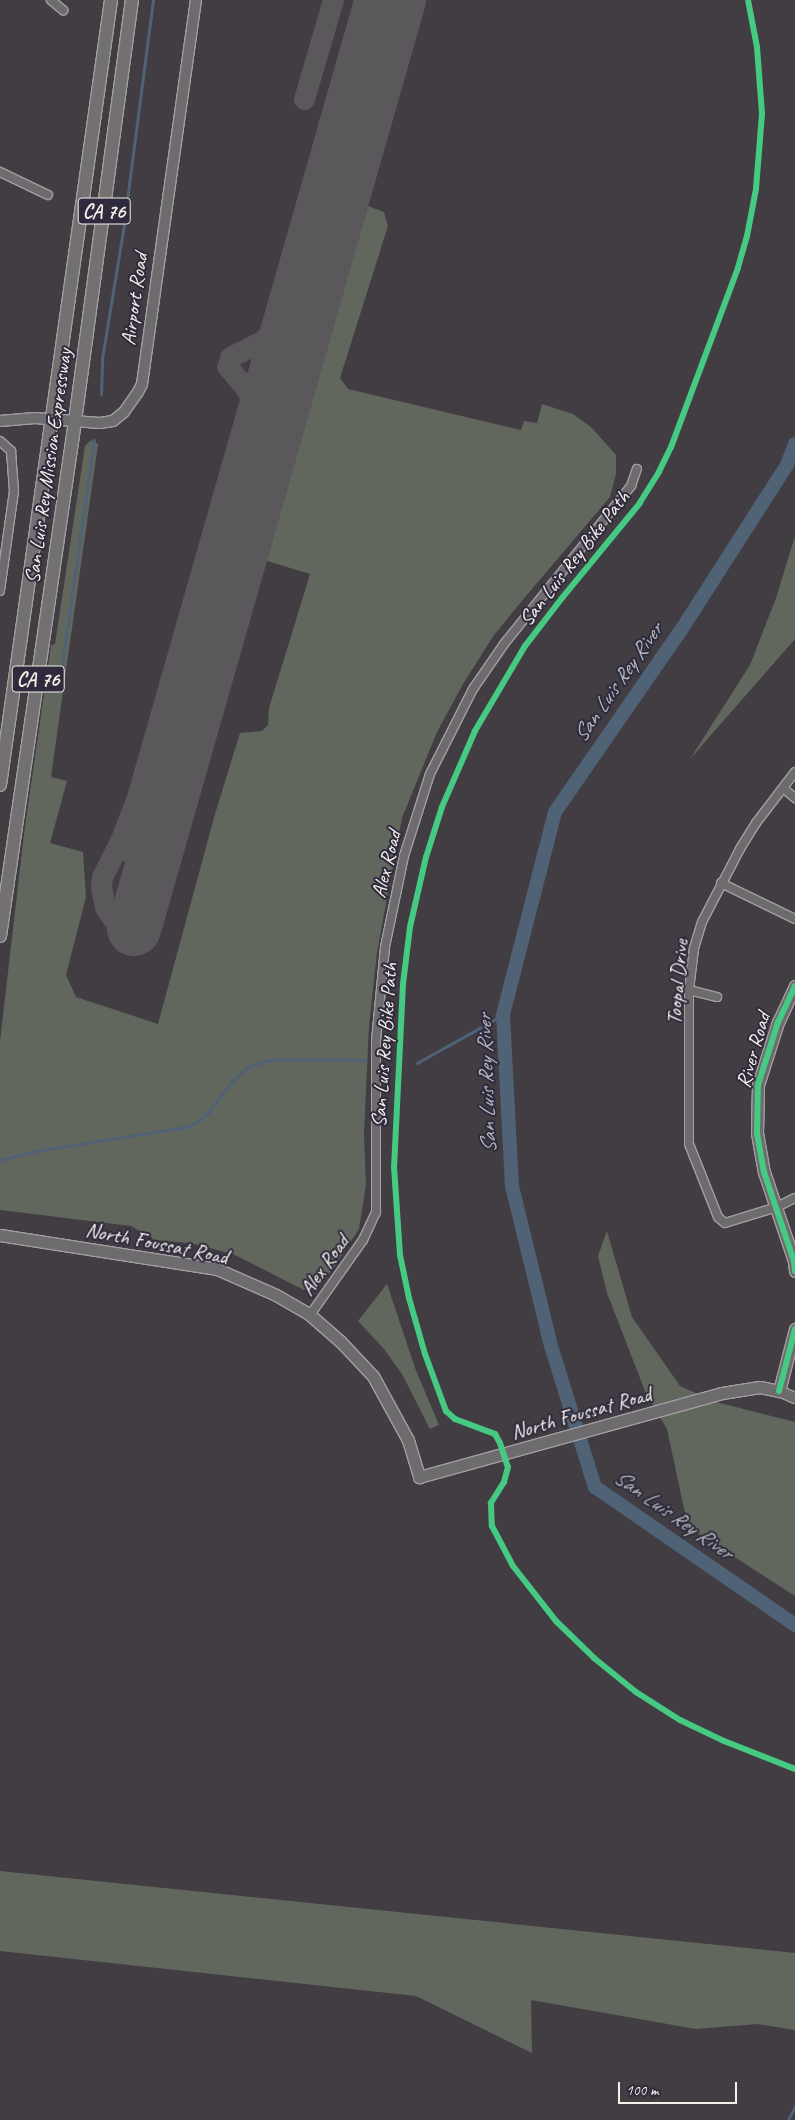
<!DOCTYPE html>
<html>
<head>
<meta charset="utf-8">
<style>
	body { margin:0 }
	#map { position:relative; width:795px; height:2120px; overflow:hidden; background:#413d43; font-family:Caveat,sans-serif }
	div>[style] { position:absolute }
	.green>* { inset:0; background:#61675d }
	.stream>* { height:2.5px; margin:-1.25px; padding:0 1.25px; transform-origin:1.25px; border-radius:1.25px; background:#4f6276 }
	.river>* { height:14px; margin:-7px; padding:0 7px; transform-origin:7px; border-radius:7px; background:#4f6276 }
	.taxiway>* { height:21px; margin:-10.5px; padding:0 10.5px; transform-origin:10.5px; border-radius:10.5px; background:#5b585c }
	.runway>* { height:54px; margin:-27px; padding:0 27px; transform-origin:27px; border-radius:27px; background:#5b585c }
	.roads { filter:drop-shadow(1px 0 #a19fa0) drop-shadow(-1px 0 #a19fa0) drop-shadow(0 1px #a19fa0) drop-shadow(0 -1px #a19fa0) }
	.minor>* { height:8px; margin:-4px; padding:0 4px; transform-origin:4px; border-radius:4px; background:#6e6b6e }
	.tertiary>* { height:10px; margin:-5px; padding:0 5px; transform-origin:5px; border-radius:5px; background:#6e6b6e }
	.secondary>* { height:11px; margin:-5.5px; padding:0 5.5px; transform-origin:5.5px; border-radius:5.5px; background:#6e6b6e }
	.trunk>* { height:12px; margin:-6px; padding:0 6px; transform-origin:6px; border-radius:6px; background:#737071 }
	.cycleway>* { height:6px; margin:-3px; padding:0 3px; transform-origin:3px; border-radius:3px; background:#46c982 }
	span { translate:-50% -50%; white-space:nowrap; text-align:center; line-height:1.15; -webkit-text-stroke:4px #2f2a3d; paint-order:stroke }
	.shield-label span { padding:1px 4px; background:#2f2a3d; border:1px solid; border-radius:4px; -webkit-text-stroke-width:0 }
	.shield-label { font-size:20px; color:#f4f1e8; font-weight:700 }
	.street-label { font-size:21px; color:#f4f1e8 }
	.water-label { font-size:22px; color:#b2b9bc; font-style:italic }
	.scale { position:absolute; left:618px; top:2082px; width:119px; height:22px; box-sizing:border-box; border:2px solid #f4f1e8; border-top:0; padding-left:6px; font-size:15px; line-height:18px; white-space:nowrap; color:#f4f1e8; -webkit-text-stroke:4px #2f2a3d; paint-order:stroke }
</style>
</head>
<body>
<div id="map">
	<div class="green">
		<i style="clip-path:polygon(368px 206px,384px 212px,388px 226px,340px 378px,348px 389px,521px 430px,524px 421px,537px 423px,542px 404px,573px 414px,591px 427px,616px 455px,616px 474px,610px 497px,521px 602px,494px 635px,463px 684px,437px 732px,402px 818px,377px 952px,369px 1026px,364px 1134px,366px 1185px,359px 1229px,334px 1267px,315px 1291px,304px 1290px,233px 1254px,190px 1243px,155px 1240px,131px 1226px,0 1210px,0 1041px,24px 834px,51px 645px,55px 644px,85px 446px,91px 440px,98px 444px,51px 777px,67px 781px,50px 843px,83px 852px,86px 897px,66px 975px,76px 997px,158px 1024px,215px 814px,240px 733px,262px 731px,268px 725px,269px 708px,310px 574px,264px 560px)"></i>
		<i style="clip-path:polygon(795px 536px,795px 639px,690px 759px,750px 665px,776px 598px)"></i>
		<i style="clip-path:polygon(607px 1231px,632px 1317px,680px 1386px,716px 1402px,795px 1422px,795px 1596px,688px 1527px,667px 1429px,645px 1391px,607px 1293px,598px 1256px)"></i>
		<i style="clip-path:polygon(387px 1284px,415px 1368px,439px 1425px,430px 1429px,402px 1374px,384px 1349px,358px 1321px)"></i>
		<i style="clip-path:polygon(0 1871px,795px 1953px,795px 2030px,758px 2024px,696px 2029px,531px 2000px,532px 2053px,416px 1996px,0 1951px)"></i>
	</div>
	<div class="stream">
		<i style="left:101px;top:395px;width:36px;rotate:-88deg"></i>
		<i style="left:102px;top:359px;width:130px;rotate:-80.7deg"></i>
		<i style="left:123px;top:231px;width:233px;rotate:-82.6deg"></i>
		<i style="left:61px;top:672px;width:234px;rotate:-81.9deg"></i>
		<i style="left:417px;top:1063px;width:98px;rotate:-29.2deg"></i>
		<i style="left:0;top:1160px;width:36px;rotate:-14deg"></i>
		<i style="left:35px;top:1151px;width:154px;rotate:-9deg"></i>
		<i style="left:187px;top:1127px;width:13px;rotate:-27deg"></i>
		<i style="left:199px;top:1121px;width:13px;rotate:-42deg"></i>
		<i style="left:209px;top:1112px;width:39px;rotate:-53deg"></i>
		<i style="left:232px;top:1081px;width:20px;rotate:-41deg"></i>
		<i style="left:247px;top:1068px;width:18px;rotate:-22deg"></i>
		<i style="left:264px;top:1061px;width:16px;rotate:-7deg"></i>
		<i style="left:280px;top:1059px;width:85px;rotate:0.7deg"></i>
		<i style="left:788px;top:2120px;width:16px;rotate:-63deg"></i>
	</div>
	<div class="river">
		<i style="left:795px;top:444px;width:22px;rotate:111deg"></i>
		<i style="left:787px;top:465px;width:196px;rotate:122.7deg"></i>
		<i style="left:681px;top:630px;width:221px;rotate:124.7deg"></i>
		<i style="left:555px;top:812px;width:210px;rotate:104.4deg"></i>
		<i style="left:503px;top:1015px;width:171px;rotate:87deg"></i>
		<i style="left:512px;top:1186px;width:165px;rotate:76.3deg"></i>
		<i style="left:551px;top:1346px;width:148px;rotate:72.7deg"></i>
		<i style="left:595px;top:1487px;width:243px;rotate:34.6deg"></i>
	</div>
	<div class="taxiway">
		<i style="left:363px;top:4px;width:8px;rotate:76deg"></i>
		<i style="left:365px;top:12px;width:19px;rotate:32deg"></i>
		<i style="left:381px;top:22px;width:17px;rotate:69deg"></i>
		<i style="left:304px;top:99px;width:103px;rotate:-73.7deg"></i>
		<i style="left:328px;top:124px;width:10px;rotate:73deg"></i>
		<i style="left:331px;top:134px;width:14px;rotate:25deg"></i>
		<i style="left:344px;top:140px;width:12px;rotate:-9deg"></i>
		<i style="left:356px;top:138px;width:9px;rotate:-58deg"></i>
		<i style="left:279px;top:299px;width:5px;rotate:90deg"></i>
		<i style="left:279px;top:304px;width:7px;rotate:56deg"></i>
		<i style="left:283px;top:310px;width:15px;rotate:16deg"></i>
		<i style="left:297px;top:314px;width:11px;rotate:-27deg"></i>
		<i style="left:307px;top:309px;width:10px;rotate:-61deg"></i>
		<i style="left:282px;top:313px;width:14px;rotate:12deg"></i>
		<i style="left:296px;top:316px;width:6px;rotate:45deg"></i>
		<i style="left:300px;top:320px;width:14px;rotate:78deg"></i>
		<i style="left:230px;top:357px;width:36px;rotate:-27deg"></i>
		<i style="left:262px;top:341px;width:8px;rotate:-45deg"></i>
		<i style="left:227px;top:366px;width:31px;rotate:50deg"></i>
		<i style="left:247px;top:390px;width:9px;rotate:69deg"></i>
		<i style="left:257px;top:375px;width:29px;rotate:59deg"></i>
		<i style="left:272px;top:400px;width:23px;rotate:75deg"></i>
		<i style="left:180px;top:676px;width:16px;rotate:11deg"></i>
		<i style="left:196px;top:679px;width:18px;rotate:-47deg"></i>
		<i style="left:169px;top:684px;width:11px;rotate:-41deg"></i>
		<i style="left:177px;top:677px;width:16px;rotate:7deg"></i>
		<i style="left:193px;top:679px;width:9px;rotate:58deg"></i>
		<i style="left:198px;top:687px;width:11px;rotate:85deg"></i>
		<i style="left:127px;top:830px;width:15px;rotate:106deg"></i>
		<i style="left:123px;top:844px;width:6px;rotate:72deg"></i>
		<i style="left:125px;top:850px;width:30px;rotate:15deg"></i>
		<i style="left:134px;top:929px;width:23px;rotate:-155deg"></i>
		<i style="left:113px;top:919px;width:14px;rotate:-124deg"></i>
		<i style="left:105px;top:907px;width:21px;rotate:-101deg"></i>
		<i style="left:101px;top:886px;width:9px;rotate:-84deg"></i>
		<i style="left:102px;top:877px;width:42px;rotate:-63.4deg"></i>
		<i style="left:121px;top:839px;width:45px;rotate:-69.1deg"></i>
		<i style="left:137px;top:797px;width:829px;rotate:-74.1deg"></i>
	</div>
	<div class="runway">
		<i style="left:134px;top:929px;width:966px;rotate:-74.08deg"></i>
	</div>
	<div class="roads">
		<div class="minor">
			<i style="left:51px;top:0;width:16px;rotate:40deg"></i>
			<i style="left:0;top:172px;width:53px;rotate:25.6deg"></i>
			<i style="left:0;top:441px;width:15px;rotate:42deg"></i>
			<i style="left:11px;top:451px;width:40px;rotate:85.7deg"></i>
			<i style="left:14px;top:491px;width:101px;rotate:98deg"></i>
			<i style="left:795px;top:772px;width:64px;rotate:127.4deg"></i>
			<i style="left:756px;top:823px;width:31px;rotate:122deg"></i>
			<i style="left:740px;top:849px;width:82px;rotate:117.5deg"></i>
			<i style="left:702px;top:922px;width:28px;rotate:107deg"></i>
			<i style="left:694px;top:949px;width:41px;rotate:97deg"></i>
			<i style="left:689px;top:990px;width:154px;rotate:90deg"></i>
			<i style="left:689px;top:1144px;width:79px;rotate:68.3deg"></i>
			<i style="left:718px;top:1217px;width:9px;rotate:41deg"></i>
			<i style="left:725px;top:1223px;width:54px;rotate:-17.1deg"></i>
			<i style="left:777px;top:1207px;width:20px;rotate:-27deg"></i>
			<i style="left:783px;top:788px;width:16px;rotate:40deg"></i>
			<i style="left:721px;top:883px;width:82px;rotate:25.9deg"></i>
			<i style="left:689px;top:990px;width:29px;rotate:14deg"></i>
			<i style="left:310px;top:1315px;width:92px;rotate:-54.8deg"></i>
			<i style="left:363px;top:1240px;width:31px;rotate:-65deg"></i>
			<i style="left:376px;top:1212px;width:171px;rotate:-90deg"></i>
			<i style="left:376px;top:1041px;width:94px;rotate:-84.5deg"></i>
			<i style="left:385px;top:947px;width:93px;rotate:-78.2deg"></i>
			<i style="left:404px;top:856px;width:86px;rotate:-72.4deg"></i>
			<i style="left:430px;top:774px;width:95px;rotate:-63.2deg"></i>
			<i style="left:473px;top:689px;width:55px;rotate:-55.4deg"></i>
			<i style="left:504px;top:644px;width:203px;rotate:-51.2deg"></i>
			<i style="left:631px;top:486px;width:18px;rotate:-71deg"></i>
		</div>
		<div class="tertiary">
			<i style="left:0;top:421px;width:35px;rotate:-5deg"></i>
			<i style="left:35px;top:418px;width:65px;rotate:4.4deg"></i>
			<i style="left:100px;top:423px;width:13px;rotate:-9deg"></i>
			<i style="left:113px;top:421px;width:14px;rotate:-39deg"></i>
			<i style="left:124px;top:412px;width:24px;rotate:-55deg"></i>
			<i style="left:138px;top:392px;width:9px;rotate:-63deg"></i>
			<i style="left:142px;top:384px;width:388px;rotate:-82deg"></i>
			<i style="left:779px;top:1391px;width:17px;rotate:24deg"></i>
		</div>
		<div class="secondary">
			<i style="left:795px;top:986px;width:40px;rotate:115deg"></i>
			<i style="left:778px;top:1022px;width:66px;rotate:107.6deg"></i>
			<i style="left:758px;top:1085px;width:48px;rotate:91.2deg"></i>
			<i style="left:757px;top:1133px;width:40px;rotate:80deg"></i>
			<i style="left:764px;top:1172px;width:94px;rotate:71.4deg"></i>
			<i style="left:794px;top:1261px;width:10px;rotate:84deg"></i>
			<i style="left:0;top:1235px;width:220px;rotate:8.9deg"></i>
			<i style="left:217px;top:1269px;width:64px;rotate:23.8deg"></i>
			<i style="left:276px;top:1295px;width:39px;rotate:30deg"></i>
			<i style="left:310px;top:1315px;width:40px;rotate:41deg"></i>
			<i style="left:340px;top:1341px;width:48px;rotate:46.7deg"></i>
			<i style="left:373px;top:1376px;width:73px;rotate:61.3deg"></i>
			<i style="left:408px;top:1440px;width:39px;rotate:73deg"></i>
			<i style="left:419px;top:1477px;width:314px;rotate:-15.5deg"></i>
			<i style="left:722px;top:1393px;width:38px;rotate:-9deg"></i>
			<i style="left:760px;top:1387px;width:19px;rotate:12deg"></i>
			<i style="left:779px;top:1391px;width:64px;rotate:-75.5deg"></i>
		</div>
		<div class="trunk">
			<i style="left:0;top:785px;width:793px;rotate:-81.95deg"></i>
			<i style="left:0;top:936px;width:520px;rotate:-81.71deg"></i>
			<i style="left:75px;top:421px;width:425px;rotate:-82.3deg"></i>
		</div>
	</div>
	<div class="cycleway">
		<i style="left:748px;top:0;width:48px;rotate:79.2deg"></i>
		<i style="left:757px;top:47px;width:67px;rotate:85.7deg"></i>
		<i style="left:762px;top:114px;width:75px;rotate:94.6deg"></i>
		<i style="left:756px;top:189px;width:48px;rotate:100.8deg"></i>
		<i style="left:747px;top:236px;width:33px;rotate:106deg"></i>
		<i style="left:738px;top:268px;width:191px;rotate:110.5deg"></i>
		<i style="left:671px;top:447px;width:28px;rotate:116deg"></i>
		<i style="left:659px;top:472px;width:36px;rotate:122deg"></i>
		<i style="left:640px;top:503px;width:123px;rotate:129.4deg"></i>
		<i style="left:562px;top:598px;width:61px;rotate:127.6deg"></i>
		<i style="left:525px;top:646px;width:99px;rotate:120.5deg"></i>
		<i style="left:475px;top:731px;width:83px;rotate:113.5deg"></i>
		<i style="left:442px;top:807px;width:52px;rotate:107.7deg"></i>
		<i style="left:426px;top:857px;width:72px;rotate:102.9deg"></i>
		<i style="left:410px;top:927px;width:57px;rotate:97deg"></i>
		<i style="left:403px;top:984px;width:183px;rotate:92.8deg"></i>
		<i style="left:394px;top:1167px;width:88px;rotate:86.1deg"></i>
		<i style="left:400px;top:1255px;width:44px;rotate:78.2deg"></i>
		<i style="left:409px;top:1298px;width:58px;rotate:74.1deg"></i>
		<i style="left:425px;top:1354px;width:61px;rotate:69.8deg"></i>
		<i style="left:446px;top:1411px;width:12px;rotate:42deg"></i>
		<i style="left:455px;top:1419px;width:43px;rotate:20.6deg"></i>
		<i style="left:495px;top:1434px;width:10px;rotate:61deg"></i>
		<i style="left:500px;top:1443px;width:25px;rotate:72deg"></i>
		<i style="left:508px;top:1467px;width:16px;rotate:105deg"></i>
		<i style="left:504px;top:1482px;width:25px;rotate:122deg"></i>
		<i style="left:491px;top:1503px;width:23px;rotate:88deg"></i>
		<i style="left:492px;top:1526px;width:45px;rotate:62.3deg"></i>
		<i style="left:513px;top:1566px;width:70px;rotate:52deg"></i>
		<i style="left:556px;top:1621px;width:53px;rotate:44.2deg"></i>
		<i style="left:594px;top:1658px;width:54px;rotate:39deg"></i>
		<i style="left:636px;top:1692px;width:52px;rotate:32.5deg"></i>
		<i style="left:680px;top:1720px;width:49px;rotate:25.5deg"></i>
		<i style="left:724px;top:1741px;width:76px;rotate:21.5deg"></i>
		<i style="left:795px;top:986px;width:40px;rotate:115deg"></i>
		<i style="left:778px;top:1022px;width:66px;rotate:107.6deg"></i>
		<i style="left:758px;top:1085px;width:48px;rotate:91.2deg"></i>
		<i style="left:757px;top:1133px;width:40px;rotate:80deg"></i>
		<i style="left:764px;top:1172px;width:94px;rotate:71.4deg"></i>
		<i style="left:794px;top:1261px;width:10px;rotate:84deg"></i>
		<i style="left:779px;top:1391px;width:64px;rotate:-75.5deg"></i>
	</div>
	<div class="shield-label">
		<span style="left:104px;top:211px">CA 76</span>
		<span style="left:38px;top:679px">CA 76</span>
	</div>
	<div class="street-label">
		<span style="left:134px;top:299px;rotate:-82deg">Airport Road</span>
		<span style="left:48px;top:466px;rotate:-82deg">San Luis Rey Mission Expressway</span>
		<span style="left:574px;top:558px;rotate:-52deg">San Luis Rey Bike Path</span>
		<span style="left:386px;top:864px;rotate:-76deg">Alex Road</span>
		<span style="left:677px;top:982px;rotate:-85deg">Toopal Drive</span>
		<span style="left:384px;top:1045px;rotate:-86deg">San Luis Rey Bike Path</span>
		<span style="left:753px;top:1050px;rotate:-74deg">River Road</span>
		<span style="left:157px;top:1243px;rotate:11deg">North Foussat Road</span>
		<span style="left:324px;top:1265px;rotate:-55deg">Alex Road</span>
		<span style="left:581px;top:1413px;rotate:-16deg">North Foussat Road</span>
	</div>
	<div class="water-label">
		<span style="left:618px;top:683px;rotate:-55deg">San Luis Rey River</span>
		<span style="left:487px;top:1084px;rotate:-92deg">San Luis Rey River</span>
		<span style="left:673px;top:1515px;rotate:35deg">San Luis Rey River</span>
	</div>
	<div class="scale">100 m</div>
</div>
</body>
</html>
